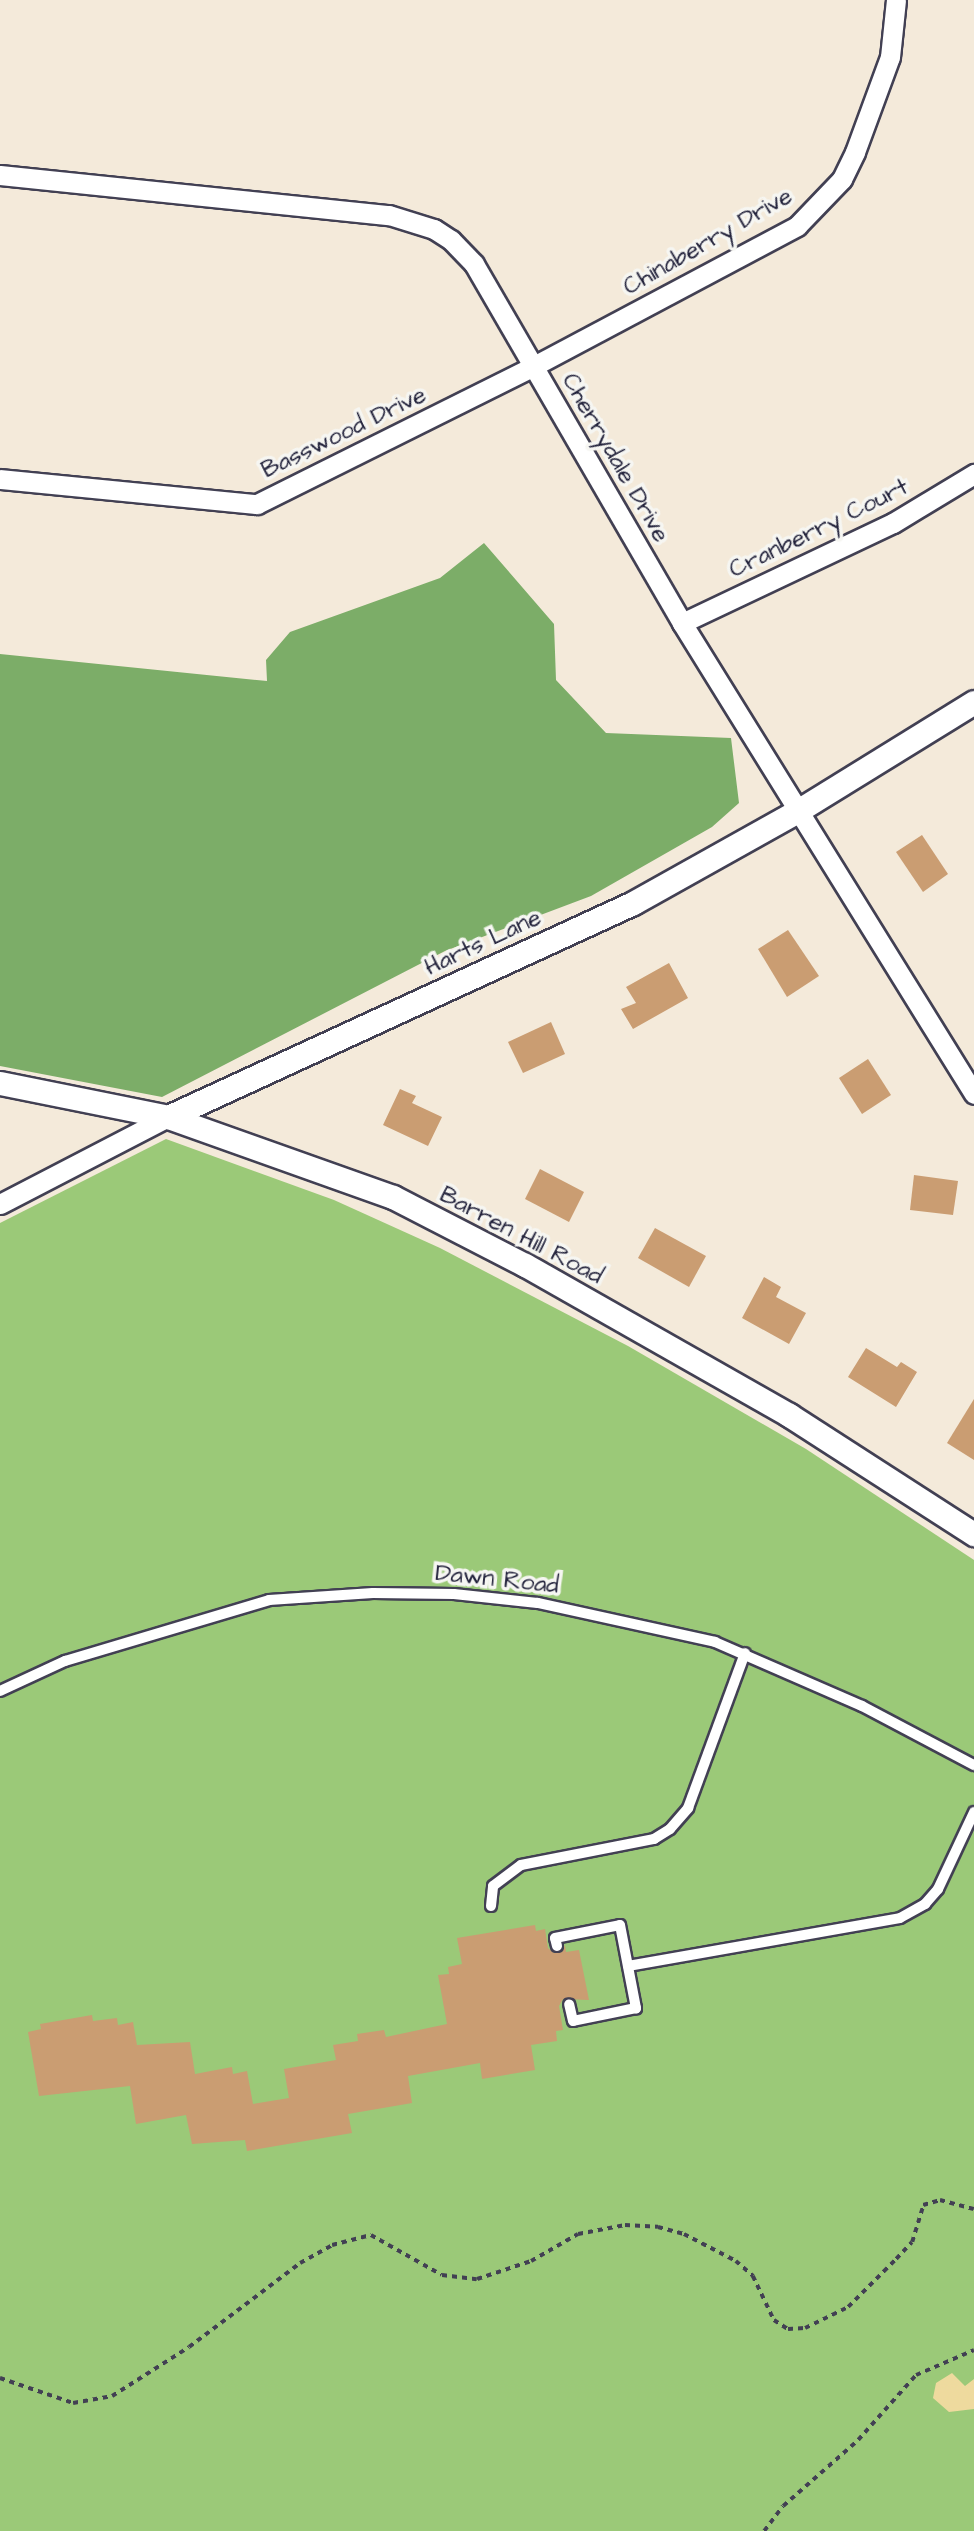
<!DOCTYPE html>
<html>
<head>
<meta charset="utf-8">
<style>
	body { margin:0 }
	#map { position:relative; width:974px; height:2531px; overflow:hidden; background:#f4eada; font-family:"Architects Daughter",sans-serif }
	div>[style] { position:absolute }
	.green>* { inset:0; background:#9bc978 }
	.forest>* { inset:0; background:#7cad68 }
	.sand>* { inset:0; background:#eeda9e }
	.building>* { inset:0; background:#ca9d72 }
	.path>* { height:3.5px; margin-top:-1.75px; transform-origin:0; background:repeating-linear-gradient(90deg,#424053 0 5px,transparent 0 10px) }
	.roads { filter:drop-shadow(2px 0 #424053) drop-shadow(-2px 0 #424053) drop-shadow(0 2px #424053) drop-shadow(0 -2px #424053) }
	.service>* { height:10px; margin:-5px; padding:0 5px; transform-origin:5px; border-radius:5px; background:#fff }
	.minor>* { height:19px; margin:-9.5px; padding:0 9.5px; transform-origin:9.5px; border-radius:9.5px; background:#fff }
	.tertiary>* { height:23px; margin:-11.5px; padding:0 11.5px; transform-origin:11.5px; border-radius:11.5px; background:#fff }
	span { translate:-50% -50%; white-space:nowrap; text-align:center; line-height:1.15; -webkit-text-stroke:7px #f6f6f2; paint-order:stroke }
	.street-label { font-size:24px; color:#22223b }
</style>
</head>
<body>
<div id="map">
	<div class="green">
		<i style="clip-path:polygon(166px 1139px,334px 1200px,440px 1248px,628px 1346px,806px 1449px,974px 1560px,974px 2531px,0 2531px,0 1223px)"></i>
	</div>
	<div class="forest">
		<i style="clip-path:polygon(484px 543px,554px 624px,556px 680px,606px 733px,731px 738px,739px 803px,712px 827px,591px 896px,445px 951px,162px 1097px,0 1066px,0 654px,267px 681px,266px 660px,290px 632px,440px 578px)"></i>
	</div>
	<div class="sand">
		<i style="clip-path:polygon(952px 2373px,965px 2386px,974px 2379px,974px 2409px,949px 2412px,933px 2398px,936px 2383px)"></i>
	</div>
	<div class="building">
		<i style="clip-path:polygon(922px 835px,948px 874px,923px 892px,896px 852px)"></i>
		<i style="clip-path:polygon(788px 930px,819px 976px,787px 997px,758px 949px)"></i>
		<i style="clip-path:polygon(669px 963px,688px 998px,633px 1029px,621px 1009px,636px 1003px,626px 987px)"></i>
		<i style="clip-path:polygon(551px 1022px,565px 1054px,523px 1073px,508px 1042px)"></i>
		<i style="clip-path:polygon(868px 1059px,891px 1095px,862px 1114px,839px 1078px)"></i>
		<i style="clip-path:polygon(400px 1089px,416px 1096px,412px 1103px,442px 1117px,428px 1146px,383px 1125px)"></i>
		<i style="clip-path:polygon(540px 1169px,584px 1192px,569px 1222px,525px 1199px)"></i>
		<i style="clip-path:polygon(914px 1175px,958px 1181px,953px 1215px,910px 1210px)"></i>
		<i style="clip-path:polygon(655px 1228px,706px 1256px,689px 1287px,638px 1258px)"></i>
		<i style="clip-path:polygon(764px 1277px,781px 1287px,776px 1297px,806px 1313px,789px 1344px,742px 1318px)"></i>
		<i style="clip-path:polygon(866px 1348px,897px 1367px,901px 1362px,917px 1372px,896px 1407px,848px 1377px)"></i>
		<i style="clip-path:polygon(974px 1399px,974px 1460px,947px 1443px)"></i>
		<i style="clip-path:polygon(535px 1925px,536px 1931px,545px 1929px,548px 1948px,554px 1953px,562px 1952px,565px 1945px,566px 1952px,579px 1950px,589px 2000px,563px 1999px,559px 2006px,563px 2030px,556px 2031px,557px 2041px,531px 2045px,535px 2070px,482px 2079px,480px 2063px,408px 2076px,412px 2103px,348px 2114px,352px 2133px,247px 2151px,245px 2140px,192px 2144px,186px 2115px,136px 2124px,130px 2086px,39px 2096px,28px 2032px,41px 2029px,40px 2024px,92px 2015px,93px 2021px,117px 2018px,118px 2025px,133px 2022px,137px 2045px,190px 2042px,195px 2074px,232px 2067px,233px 2074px,247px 2071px,253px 2104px,289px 2098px,284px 2069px,336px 2060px,333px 2045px,358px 2041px,357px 2034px,384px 2030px,386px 2037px,447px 2024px,438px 1975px,449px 1974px,448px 1967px,462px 1964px,457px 1938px)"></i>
	</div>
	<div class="path">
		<i style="left:0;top:2378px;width:77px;rotate:18.9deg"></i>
		<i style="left:73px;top:2403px;width:40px;rotate:-10deg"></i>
		<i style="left:112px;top:2396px;width:91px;rotate:-32.5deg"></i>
		<i style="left:189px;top:2347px;width:139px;rotate:-37.1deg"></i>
		<i style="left:300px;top:2263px;width:37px;rotate:-29deg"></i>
		<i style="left:332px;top:2245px;width:40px;rotate:-14.4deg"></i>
		<i style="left:371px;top:2235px;width:81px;rotate:29.4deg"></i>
		<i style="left:442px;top:2275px;width:35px;rotate:7deg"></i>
		<i style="left:477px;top:2279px;width:57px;rotate:-18.4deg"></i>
		<i style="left:531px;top:2261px;width:54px;rotate:-29.9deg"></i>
		<i style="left:578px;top:2234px;width:48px;rotate:-10.8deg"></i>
		<i style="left:625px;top:2225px;width:33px;rotate:3deg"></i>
		<i style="left:658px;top:2227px;width:27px;rotate:15deg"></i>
		<i style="left:684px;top:2234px;width:59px;rotate:27.4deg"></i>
		<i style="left:736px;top:2261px;width:23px;rotate:41deg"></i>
		<i style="left:753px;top:2276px;width:49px;rotate:64.5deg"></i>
		<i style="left:774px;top:2320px;width:17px;rotate:33deg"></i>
		<i style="left:788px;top:2329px;width:17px;rotate:-3deg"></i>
		<i style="left:805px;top:2328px;width:48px;rotate:-26deg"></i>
		<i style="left:848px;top:2307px;width:68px;rotate:-45deg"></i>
		<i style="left:896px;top:2259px;width:23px;rotate:-47deg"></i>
		<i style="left:912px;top:2242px;width:39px;rotate:-73deg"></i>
		<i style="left:923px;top:2205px;width:18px;rotate:-16deg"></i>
		<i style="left:940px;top:2200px;width:35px;rotate:15deg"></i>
		<i style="left:764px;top:2531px;width:31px;rotate:-53deg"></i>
		<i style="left:783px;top:2506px;width:100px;rotate:-41.3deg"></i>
		<i style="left:858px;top:2440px;width:87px;rotate:-48.3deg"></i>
		<i style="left:916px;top:2375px;width:63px;rotate:-23.3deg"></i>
	</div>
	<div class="roads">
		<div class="service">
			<i style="left:0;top:1691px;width:72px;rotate:-24.8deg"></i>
			<i style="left:65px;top:1661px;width:213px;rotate:-16.6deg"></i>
			<i style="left:269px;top:1600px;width:104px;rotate:-3.9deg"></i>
			<i style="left:373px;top:1593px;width:81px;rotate:0.7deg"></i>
			<i style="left:454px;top:1594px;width:84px;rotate:6.1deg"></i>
			<i style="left:538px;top:1603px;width:181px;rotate:12.4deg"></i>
			<i style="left:715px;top:1642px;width:160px;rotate:23.5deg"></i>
			<i style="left:862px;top:1706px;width:127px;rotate:27.8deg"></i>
			<i style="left:491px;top:1906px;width:20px;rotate:-84deg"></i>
			<i style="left:493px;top:1886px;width:35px;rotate:-37deg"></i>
			<i style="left:521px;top:1865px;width:136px;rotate:-11.1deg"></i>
			<i style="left:654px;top:1839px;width:19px;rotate:-32deg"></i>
			<i style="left:670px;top:1829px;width:28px;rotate:-49deg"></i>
			<i style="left:688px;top:1808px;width:165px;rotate:-69.8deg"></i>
			<i style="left:557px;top:1946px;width:8px;rotate:-104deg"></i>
			<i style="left:555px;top:1938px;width:66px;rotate:-11.3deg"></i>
			<i style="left:620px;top:1925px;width:85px;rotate:79.1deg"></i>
			<i style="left:636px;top:2008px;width:64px;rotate:168.3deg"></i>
			<i style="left:573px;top:2021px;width:17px;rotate:-103deg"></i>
			<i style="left:628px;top:1966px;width:276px;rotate:-10deg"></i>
			<i style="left:900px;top:1918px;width:29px;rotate:-29deg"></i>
			<i style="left:925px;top:1904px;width:20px;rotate:-49deg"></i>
			<i style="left:938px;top:1889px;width:85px;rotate:-64.9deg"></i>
		</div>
		<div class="minor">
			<i style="left:0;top:175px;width:391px;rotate:5.9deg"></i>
			<i style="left:389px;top:215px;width:47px;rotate:17.3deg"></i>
			<i style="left:434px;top:229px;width:20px;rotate:33deg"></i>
			<i style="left:451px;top:240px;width:33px;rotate:46deg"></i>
			<i style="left:474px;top:264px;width:415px;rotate:59.9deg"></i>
			<i style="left:682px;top:623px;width:554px;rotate:58.2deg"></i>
			<i style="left:0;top:479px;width:258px;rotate:5.6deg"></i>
			<i style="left:257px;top:504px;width:309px;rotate:-26.5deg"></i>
			<i style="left:534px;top:366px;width:298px;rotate:-28deg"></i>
			<i style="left:797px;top:226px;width:65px;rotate:-46.2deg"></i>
			<i style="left:842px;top:179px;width:30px;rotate:-64deg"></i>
			<i style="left:855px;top:152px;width:101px;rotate:-69.8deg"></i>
			<i style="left:890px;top:57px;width:57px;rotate:-84deg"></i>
			<i style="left:682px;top:623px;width:233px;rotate:-25.4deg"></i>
			<i style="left:893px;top:523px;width:95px;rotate:-31.2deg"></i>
			<i style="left:0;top:1204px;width:189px;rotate:-27.4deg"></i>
		</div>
		<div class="tertiary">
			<i style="left:0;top:1083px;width:171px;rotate:11.4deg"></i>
			<i style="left:168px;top:1117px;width:239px;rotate:19.6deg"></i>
			<i style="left:393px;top:1197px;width:148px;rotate:27.3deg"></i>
			<i style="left:525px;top:1265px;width:304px;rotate:29.6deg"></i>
			<i style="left:789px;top:1415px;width:220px;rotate:32.8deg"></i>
			<i style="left:168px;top:1117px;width:512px;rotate:-24.71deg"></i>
			<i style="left:633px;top:903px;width:187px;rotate:-29.2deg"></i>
			<i style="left:796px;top:812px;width:209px;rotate:-31.7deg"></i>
		</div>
	</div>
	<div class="street-label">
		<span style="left:708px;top:242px;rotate:-30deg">Chinaberry Drive</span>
		<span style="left:344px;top:433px;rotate:-26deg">Basswood Drive</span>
		<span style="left:615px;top:458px;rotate:60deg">Cherrydale Drive</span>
		<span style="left:819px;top:529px;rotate:-26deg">Cranberry Court</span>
		<span style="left:483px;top:943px;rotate:-25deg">Harts Lane</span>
		<span style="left:521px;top:1236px;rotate:28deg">Barren Hill Road</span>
		<span style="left:497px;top:1580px;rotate:6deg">Dawn Road</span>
	</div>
</div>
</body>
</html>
